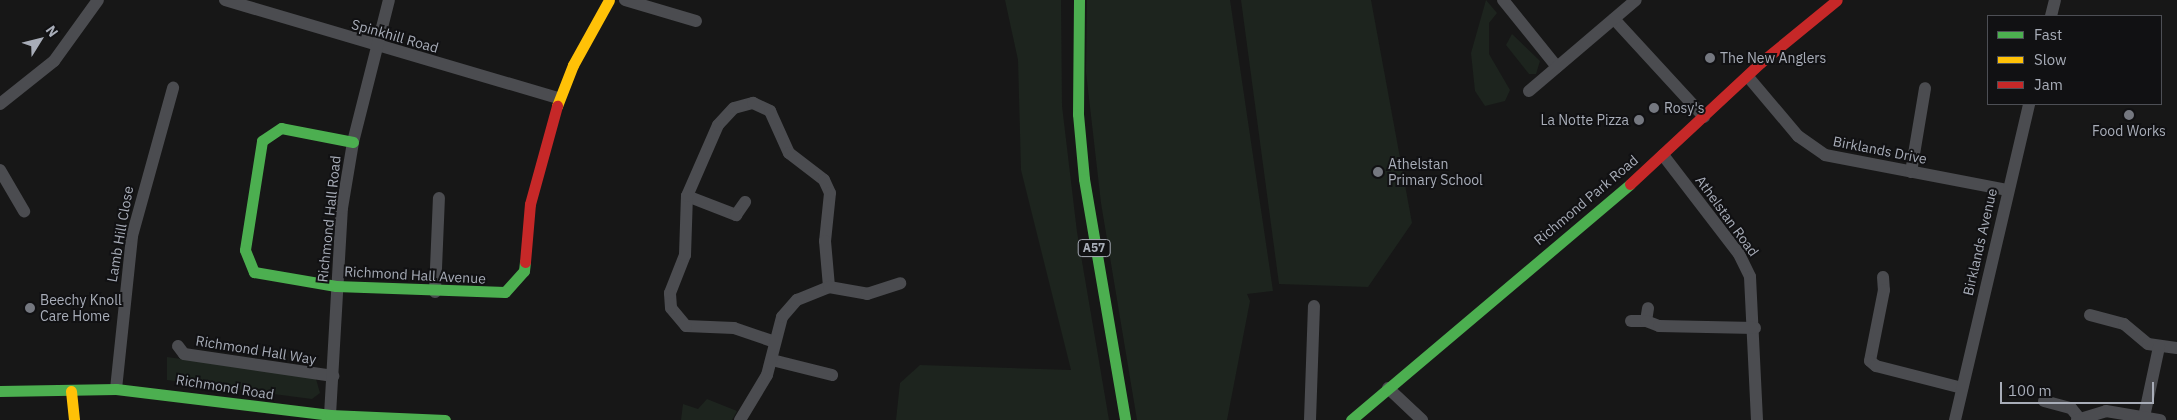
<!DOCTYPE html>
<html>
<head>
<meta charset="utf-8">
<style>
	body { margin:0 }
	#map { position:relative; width:2177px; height:420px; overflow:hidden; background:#171717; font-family:"IBM Plex Sans",sans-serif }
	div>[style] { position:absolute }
	.green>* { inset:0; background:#1d241e }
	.street>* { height:12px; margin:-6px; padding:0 6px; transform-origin:6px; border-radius:6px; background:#4b4c50 }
	.fast>* { height:11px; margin:-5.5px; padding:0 5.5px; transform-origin:5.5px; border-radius:5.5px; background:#4caf50 }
	.slow>* { height:11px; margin:-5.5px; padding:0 5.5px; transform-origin:5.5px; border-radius:5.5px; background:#ffc107 }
	.jam>* { height:11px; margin:-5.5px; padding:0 5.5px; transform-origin:5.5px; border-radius:5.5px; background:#c62828 }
	.dots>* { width:14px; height:14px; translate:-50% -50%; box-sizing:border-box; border:2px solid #111113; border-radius:50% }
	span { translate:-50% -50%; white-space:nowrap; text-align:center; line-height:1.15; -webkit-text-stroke:4px #111113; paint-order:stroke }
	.shield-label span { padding:1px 4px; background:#111113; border:1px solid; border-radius:4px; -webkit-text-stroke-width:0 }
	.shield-label { font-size:12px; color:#a8adb8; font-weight:700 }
	.street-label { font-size:14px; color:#a8adb8 }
	.poi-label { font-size:14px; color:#a8adb8 }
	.left { translate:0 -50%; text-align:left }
	.right { translate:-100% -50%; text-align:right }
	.legend { position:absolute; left:1987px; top:15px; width:175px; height:90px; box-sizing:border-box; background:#111113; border:1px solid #4d4f55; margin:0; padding:6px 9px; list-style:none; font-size:15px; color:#a8adb8 }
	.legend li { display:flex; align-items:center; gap:10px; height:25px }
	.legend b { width:25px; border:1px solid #4d4f55 }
	.north { position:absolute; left:15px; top:15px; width:50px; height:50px; -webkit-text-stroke:4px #111113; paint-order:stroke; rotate:54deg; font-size:14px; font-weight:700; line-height:20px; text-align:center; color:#a8adb8 }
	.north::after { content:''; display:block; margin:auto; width:18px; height:22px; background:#a8adb8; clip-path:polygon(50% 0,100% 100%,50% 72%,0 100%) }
	.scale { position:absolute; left:2000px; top:382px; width:154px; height:22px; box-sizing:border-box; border:2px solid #a8adb8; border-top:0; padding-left:6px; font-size:15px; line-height:18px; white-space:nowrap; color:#a8adb8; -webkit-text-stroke:4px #111113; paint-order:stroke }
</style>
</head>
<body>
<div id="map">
	<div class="green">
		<i style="clip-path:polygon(1005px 0,1061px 0,1062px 106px,1077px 232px,1109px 420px,896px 420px,900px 383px,920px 365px,1071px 370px,1021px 170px,1018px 60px)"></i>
		<i style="clip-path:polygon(1087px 0,1230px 0,1273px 291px,1247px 294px,1250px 301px,1227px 420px,1137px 420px,1101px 203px,1086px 72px)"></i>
		<i style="clip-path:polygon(1241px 0,1371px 0,1412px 223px,1368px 287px,1279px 284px)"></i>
		<i style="clip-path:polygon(1486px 0,1497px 13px,1489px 23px,1489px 54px,1510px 90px,1505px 101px,1485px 106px,1475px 91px,1471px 53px)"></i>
		<i style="clip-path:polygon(1512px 34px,1540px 61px,1536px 74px,1529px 74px,1506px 45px)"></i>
		<i style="clip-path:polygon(167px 357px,295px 374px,316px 379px,320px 393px,312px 399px,167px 380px)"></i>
		<i style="clip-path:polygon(707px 399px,737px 411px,732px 420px,681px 420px,683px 404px,698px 409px)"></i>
	</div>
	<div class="street">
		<i style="left:225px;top:0;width:347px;rotate:16.4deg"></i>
		<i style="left:625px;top:0;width:74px;rotate:16.5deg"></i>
		<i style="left:1503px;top:0;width:86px;rotate:51.1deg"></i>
		<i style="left:2051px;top:16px;width:16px;rotate:-76deg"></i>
		<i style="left:1614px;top:19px;width:133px;rotate:47.4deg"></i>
		<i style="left:1749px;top:78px;width:76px;rotate:49.8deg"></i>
		<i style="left:1798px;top:136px;width:33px;rotate:35deg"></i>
		<i style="left:1825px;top:155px;width:185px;rotate:10.9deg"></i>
		<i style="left:1529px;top:91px;width:140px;rotate:-40.4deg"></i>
		<i style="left:0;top:104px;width:69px;rotate:-38.5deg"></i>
		<i style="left:54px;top:61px;width:75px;rotate:-54.2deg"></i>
		<i style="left:1663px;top:155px;width:125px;rotate:52.5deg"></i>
		<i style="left:1739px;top:254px;width:25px;rotate:64deg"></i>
		<i style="left:1750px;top:277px;width:143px;rotate:87.2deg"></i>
		<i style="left:0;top:170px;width:48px;rotate:59.7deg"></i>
		<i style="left:1911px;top:172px;width:85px;rotate:-80.5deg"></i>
		<i style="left:687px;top:196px;width:53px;rotate:21.2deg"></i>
		<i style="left:736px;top:215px;width:16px;rotate:-55deg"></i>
		<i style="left:1883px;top:277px;width:13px;rotate:86deg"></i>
		<i style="left:1884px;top:290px;width:72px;rotate:101.2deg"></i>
		<i style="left:1870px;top:361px;width:8px;rotate:40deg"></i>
		<i style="left:1876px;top:366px;width:89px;rotate:14.3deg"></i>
		<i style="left:435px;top:292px;width:94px;rotate:-87.6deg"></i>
		<i style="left:2090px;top:315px;width:35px;rotate:15deg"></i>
		<i style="left:2124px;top:324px;width:31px;rotate:40deg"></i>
		<i style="left:2148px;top:344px;width:29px;rotate:8deg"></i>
		<i style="left:1631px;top:321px;width:15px"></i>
		<i style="left:1646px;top:321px;width:13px;rotate:-81deg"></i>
		<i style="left:1646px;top:321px;width:14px;rotate:21deg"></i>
		<i style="left:1659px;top:326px;width:96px;rotate:1.2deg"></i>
		<i style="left:775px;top:342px;width:43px;rotate:-161.1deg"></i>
		<i style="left:734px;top:328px;width:48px;rotate:-177.6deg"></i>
		<i style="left:686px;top:326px;width:23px;rotate:-130deg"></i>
		<i style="left:671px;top:308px;width:15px;rotate:-94deg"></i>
		<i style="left:670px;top:293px;width:41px;rotate:-68.5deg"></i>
		<i style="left:685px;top:255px;width:59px;rotate:-88.1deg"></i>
		<i style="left:687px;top:196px;width:77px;rotate:-66.4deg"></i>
		<i style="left:718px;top:125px;width:23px;rotate:-47deg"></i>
		<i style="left:734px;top:108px;width:20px;rotate:-15deg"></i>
		<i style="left:753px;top:103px;width:19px;rotate:25deg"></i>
		<i style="left:770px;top:111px;width:46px;rotate:65.7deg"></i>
		<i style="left:789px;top:153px;width:44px;rotate:37.6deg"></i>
		<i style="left:824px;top:180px;width:14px;rotate:65deg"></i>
		<i style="left:830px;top:193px;width:48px;rotate:95.9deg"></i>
		<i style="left:825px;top:241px;width:46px;rotate:85deg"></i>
		<i style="left:178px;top:346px;width:10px;rotate:53deg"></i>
		<i style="left:184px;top:354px;width:151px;rotate:8.4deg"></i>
		<i style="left:772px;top:360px;width:62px;rotate:14deg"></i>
		<i style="left:1388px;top:388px;width:47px;rotate:43.3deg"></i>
		<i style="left:116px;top:389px;width:154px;rotate:-84deg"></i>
		<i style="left:132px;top:236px;width:154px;rotate:-74.5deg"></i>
		<i style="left:2044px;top:401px;width:28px;rotate:15deg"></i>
		<i style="left:2071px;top:408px;width:13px;rotate:51deg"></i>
		<i style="left:330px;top:415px;width:207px;rotate:-86.7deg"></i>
		<i style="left:342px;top:208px;width:67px;rotate:-80.5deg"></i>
		<i style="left:353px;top:142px;width:146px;rotate:-75.8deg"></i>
		<i style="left:2144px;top:417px;width:72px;rotate:-77.9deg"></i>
		<i style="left:740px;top:420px;width:52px;rotate:-59deg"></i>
		<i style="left:767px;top:375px;width:60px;rotate:-75.5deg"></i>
		<i style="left:782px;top:317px;width:23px;rotate:-49deg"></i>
		<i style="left:797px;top:300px;width:35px;rotate:-22deg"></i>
		<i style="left:829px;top:287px;width:39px;rotate:10deg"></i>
		<i style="left:867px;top:294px;width:35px;rotate:-18deg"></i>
		<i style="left:1310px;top:420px;width:114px;rotate:-88deg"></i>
		<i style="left:1955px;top:420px;width:325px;rotate:-76.8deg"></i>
		<i style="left:2077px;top:420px;width:30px;rotate:-17deg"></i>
		<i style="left:2106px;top:411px;width:55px;rotate:9.5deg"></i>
	</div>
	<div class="fast">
		<i style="left:1079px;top:0;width:114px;rotate:90.5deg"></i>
		<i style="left:1078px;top:114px;width:65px;rotate:84.7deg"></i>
		<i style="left:1084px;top:179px;width:244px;rotate:80.3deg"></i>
		<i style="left:353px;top:142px;width:73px;rotate:-169deg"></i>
		<i style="left:281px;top:128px;width:23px;rotate:146deg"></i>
		<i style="left:262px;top:141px;width:110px;rotate:98.9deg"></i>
		<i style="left:245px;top:250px;width:24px;rotate:68deg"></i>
		<i style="left:254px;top:272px;width:83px;rotate:9.7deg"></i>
		<i style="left:336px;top:286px;width:169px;rotate:2deg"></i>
		<i style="left:505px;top:292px;width:28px;rotate:-48deg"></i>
		<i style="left:524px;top:271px;width:9px;rotate:-84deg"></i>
		<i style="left:0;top:391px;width:116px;rotate:-1deg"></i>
		<i style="left:116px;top:389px;width:216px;rotate:6.9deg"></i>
		<i style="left:330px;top:415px;width:115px;rotate:2.5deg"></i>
		<i style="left:1351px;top:420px;width:365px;rotate:-40.2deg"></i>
	</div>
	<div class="slow">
		<i style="left:557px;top:106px;width:44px;rotate:-68.7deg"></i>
		<i style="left:573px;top:65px;width:74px;rotate:-61deg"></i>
		<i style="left:71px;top:391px;width:29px;rotate:84deg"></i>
	</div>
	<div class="jam">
		<i style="left:1630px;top:184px;width:178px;rotate:-42.9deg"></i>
		<i style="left:1760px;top:63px;width:99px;rotate:-39.3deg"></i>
		<i style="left:525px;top:262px;width:58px;rotate:-85.1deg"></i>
		<i style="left:530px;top:204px;width:102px;rotate:-74.6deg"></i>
	</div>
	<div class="dots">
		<i style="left:1710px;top:58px;background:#757880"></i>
		<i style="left:1654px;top:108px;background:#757880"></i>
		<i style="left:2129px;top:115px;background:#757880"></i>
		<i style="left:1639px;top:120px;background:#757880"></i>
		<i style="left:1378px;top:172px;background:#757880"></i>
		<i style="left:30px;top:308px;background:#757880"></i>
	</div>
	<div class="shield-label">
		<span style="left:1094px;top:248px">A57</span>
	</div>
	<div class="street-label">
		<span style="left:395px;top:36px;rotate:16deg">Spinkhill Road</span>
		<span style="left:1880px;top:150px;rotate:11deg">Birklands Drive</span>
		<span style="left:1586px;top:200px;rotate:-40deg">Richmond Park Road</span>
		<span style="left:1727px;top:216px;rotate:54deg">Athelstan Road</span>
		<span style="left:329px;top:219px;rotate:-84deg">Richmond Hall Road</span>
		<span style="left:120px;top:234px;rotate:-80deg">Lamb Hill Close</span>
		<span style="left:1980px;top:242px;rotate:-77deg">Birklands Avenue</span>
		<span style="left:415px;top:275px;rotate:3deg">Richmond Hall Avenue</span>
		<span style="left:256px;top:350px;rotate:9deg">Richmond Hall Way</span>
		<span style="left:225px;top:387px;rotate:9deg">Richmond Road</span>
	</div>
	<div class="poi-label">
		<span class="left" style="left:1720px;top:58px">The New Anglers</span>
		<span class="left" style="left:1664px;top:108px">Rosy's</span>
		<span class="right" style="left:1629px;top:120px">La Notte Pizza</span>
		<span style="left:2129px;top:131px">Food Works</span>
		<span class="left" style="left:1388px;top:172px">Athelstan<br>Primary School</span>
		<span class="left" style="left:40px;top:308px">Beechy Knoll<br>Care Home</span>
	</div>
	<ul class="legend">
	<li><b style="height:6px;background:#4caf50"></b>Fast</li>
	<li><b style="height:6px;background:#ffc107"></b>Slow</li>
	<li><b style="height:6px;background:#c62828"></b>Jam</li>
	</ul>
	<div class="north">N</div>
	<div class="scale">100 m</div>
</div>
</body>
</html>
